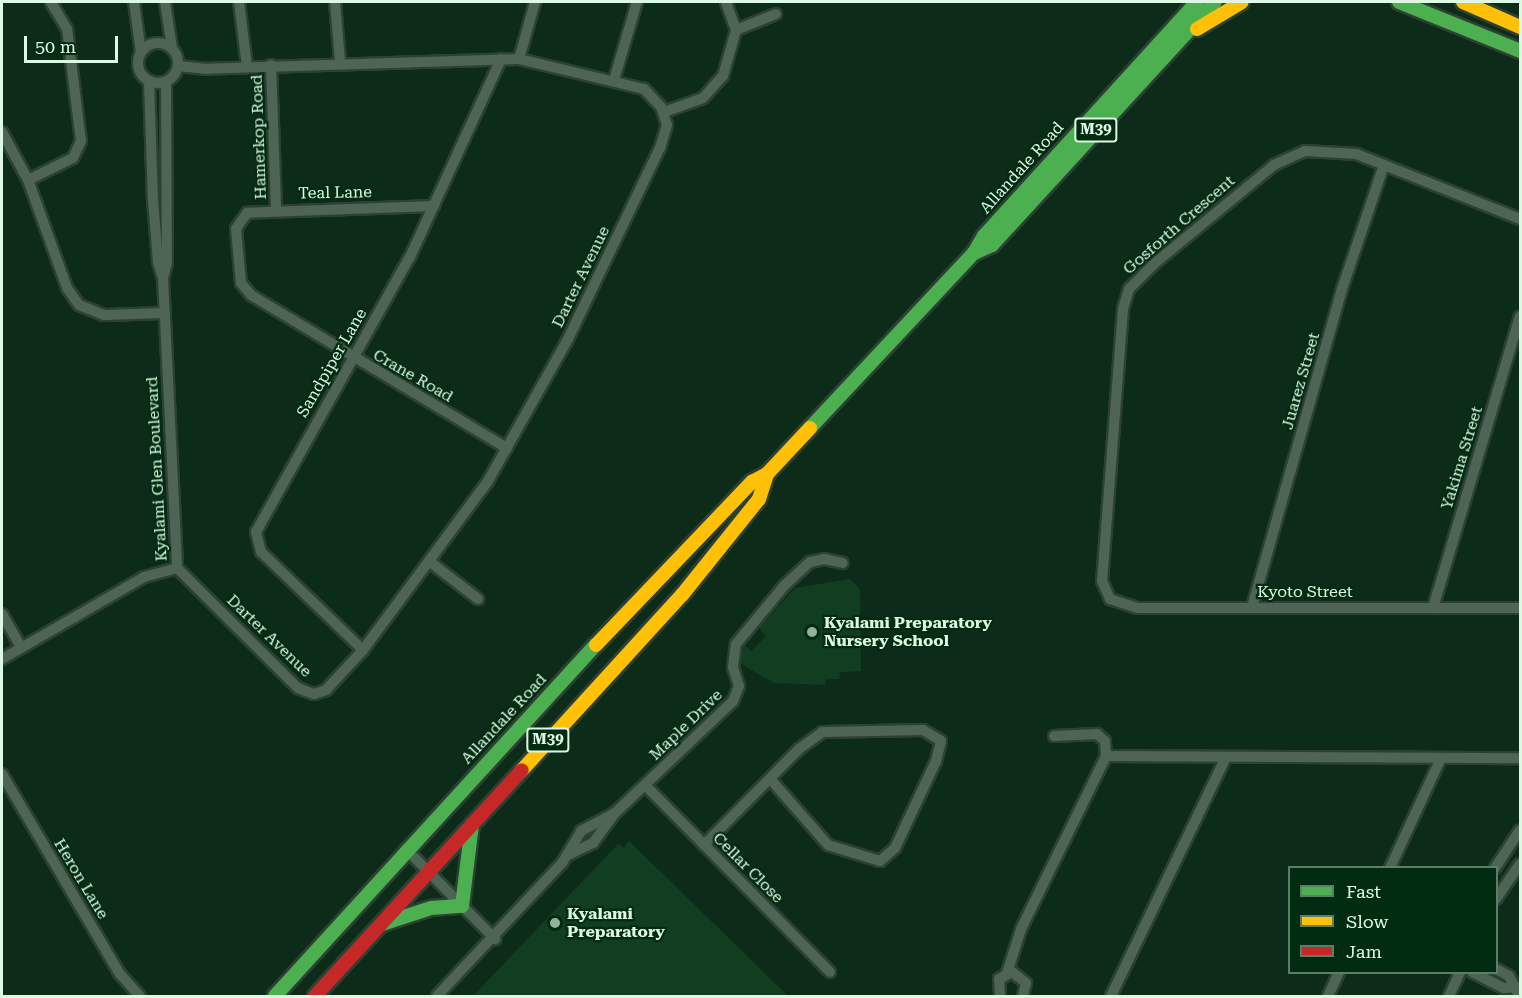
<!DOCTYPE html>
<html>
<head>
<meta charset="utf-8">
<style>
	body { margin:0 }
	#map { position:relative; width:1522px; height:998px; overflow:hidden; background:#0d2b19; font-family:"Roboto Serif",serif }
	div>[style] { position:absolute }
	.built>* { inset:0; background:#113e21 }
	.roads { filter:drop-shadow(2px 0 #2d4133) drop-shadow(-2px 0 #2d4133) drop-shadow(0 2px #2d4133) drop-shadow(0 -2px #2d4133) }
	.street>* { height:10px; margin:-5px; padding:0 5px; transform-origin:5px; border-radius:5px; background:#4e6455 }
	.street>.ring { margin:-5px; padding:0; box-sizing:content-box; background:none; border:10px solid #4e6455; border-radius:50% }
	.fast>* { height:14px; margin:-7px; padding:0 7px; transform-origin:7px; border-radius:7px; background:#4caf50 }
	.slow>* { height:14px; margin:-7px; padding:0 7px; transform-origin:7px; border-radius:7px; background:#ffc107 }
	.jam>* { height:14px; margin:-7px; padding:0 7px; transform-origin:7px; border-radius:7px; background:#c62828 }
	.dots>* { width:16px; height:16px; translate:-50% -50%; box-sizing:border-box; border:3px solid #022c12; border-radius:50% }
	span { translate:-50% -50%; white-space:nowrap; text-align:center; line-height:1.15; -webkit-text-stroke:4.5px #022c12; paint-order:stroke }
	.shield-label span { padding:2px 4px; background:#022c12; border:2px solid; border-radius:4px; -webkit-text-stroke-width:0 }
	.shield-label { font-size:15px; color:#ddf9e3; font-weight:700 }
	.street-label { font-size:16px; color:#ddf9e3 }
	.poi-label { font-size:16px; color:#ddf9e3; font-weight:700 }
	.left { translate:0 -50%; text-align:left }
	.frame { position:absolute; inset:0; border:3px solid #ddf9e3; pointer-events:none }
	.legend { position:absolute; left:1288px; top:866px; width:210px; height:108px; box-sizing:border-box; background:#022c12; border:2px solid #5a7e66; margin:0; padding:8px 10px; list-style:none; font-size:18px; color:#ddf9e3 }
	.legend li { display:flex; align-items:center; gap:12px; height:30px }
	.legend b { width:30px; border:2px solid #5a7e66 }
	.scale { position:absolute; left:24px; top:36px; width:94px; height:27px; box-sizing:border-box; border:3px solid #ddf9e3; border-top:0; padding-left:8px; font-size:18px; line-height:21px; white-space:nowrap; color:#ddf9e3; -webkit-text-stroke:4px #022c12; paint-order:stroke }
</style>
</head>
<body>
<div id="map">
	<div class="built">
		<i style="clip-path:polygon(850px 579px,860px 589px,861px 671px,841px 672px,839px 679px,826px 679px,825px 685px,774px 683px,738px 662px,745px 645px,751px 651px,766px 636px,759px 628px,795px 588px)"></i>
		<i style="clip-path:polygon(629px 841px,788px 996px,473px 996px,618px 844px,624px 848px)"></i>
	</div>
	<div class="roads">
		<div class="street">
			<i style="left:134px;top:2px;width:51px;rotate:82.2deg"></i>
			<i style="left:165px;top:2px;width:47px;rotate:81.3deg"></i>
			<i style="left:239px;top:2px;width:64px;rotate:82.9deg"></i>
			<i style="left:335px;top:2px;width:60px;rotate:85.2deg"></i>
			<i style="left:736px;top:30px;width:43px;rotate:-21.8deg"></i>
			<i class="ring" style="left:138px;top:43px;width:30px;height:30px"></i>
			<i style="left:519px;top:59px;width:59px;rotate:-74.3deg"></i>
			<i style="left:271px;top:65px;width:144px;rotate:88deg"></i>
			<i style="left:614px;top:80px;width:81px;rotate:-73.6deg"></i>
			<i style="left:149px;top:81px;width:119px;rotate:88.1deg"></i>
			<i style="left:153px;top:200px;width:62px;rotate:85.4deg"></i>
			<i style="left:158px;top:262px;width:17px;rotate:73deg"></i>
			<i style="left:166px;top:82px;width:181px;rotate:89.7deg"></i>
			<i style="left:167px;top:263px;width:16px;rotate:105deg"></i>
			<i style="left:163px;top:278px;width:290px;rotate:87.2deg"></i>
			<i style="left:664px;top:112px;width:41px;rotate:-19.7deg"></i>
			<i style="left:703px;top:98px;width:30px;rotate:-48deg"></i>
			<i style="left:723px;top:76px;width:48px;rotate:-74.2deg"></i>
			<i style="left:736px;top:30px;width:30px;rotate:-110deg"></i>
			<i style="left:2px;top:132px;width:55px;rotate:61.6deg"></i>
			<i style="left:28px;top:180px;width:115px;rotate:70.1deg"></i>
			<i style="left:67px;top:288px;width:21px;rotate:55deg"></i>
			<i style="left:79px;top:305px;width:27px;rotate:22deg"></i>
			<i style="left:104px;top:315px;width:61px;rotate:-1.9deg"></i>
			<i style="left:28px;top:180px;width:50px;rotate:-26.1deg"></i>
			<i style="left:73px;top:158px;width:19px;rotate:-65deg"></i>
			<i style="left:81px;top:141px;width:113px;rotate:-97.1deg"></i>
			<i style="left:67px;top:29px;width:31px;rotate:-121deg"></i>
			<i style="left:434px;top:206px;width:187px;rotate:177.9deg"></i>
			<i style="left:247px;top:213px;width:19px;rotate:125deg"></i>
			<i style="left:236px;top:229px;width:54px;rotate:84.7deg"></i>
			<i style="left:241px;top:283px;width:16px;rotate:50deg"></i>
			<i style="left:251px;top:295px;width:298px;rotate:30.9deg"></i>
			<i style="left:1520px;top:219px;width:175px;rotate:-158.3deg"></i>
			<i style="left:1357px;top:154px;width:52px;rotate:-176.7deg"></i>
			<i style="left:1305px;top:151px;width:34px;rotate:156deg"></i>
			<i style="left:1274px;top:165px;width:156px;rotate:140.5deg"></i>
			<i style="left:1154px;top:264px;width:35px;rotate:135deg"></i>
			<i style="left:1129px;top:289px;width:21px;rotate:107deg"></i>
			<i style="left:1123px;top:309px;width:273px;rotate:94.4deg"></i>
			<i style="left:1102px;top:581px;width:20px;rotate:66deg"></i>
			<i style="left:1110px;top:599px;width:28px;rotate:18deg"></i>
			<i style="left:1137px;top:608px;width:383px"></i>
			<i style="left:429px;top:561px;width:62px;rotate:37.8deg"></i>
			<i style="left:177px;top:568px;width:170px;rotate:44.8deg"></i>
			<i style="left:298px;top:688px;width:17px;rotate:21deg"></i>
			<i style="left:314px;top:694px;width:13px;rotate:-18deg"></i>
			<i style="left:326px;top:690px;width:54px;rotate:-47.2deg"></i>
			<i style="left:363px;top:650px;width:210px;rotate:-53.5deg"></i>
			<i style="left:488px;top:481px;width:161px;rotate:-60.6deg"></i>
			<i style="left:567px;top:341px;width:214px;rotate:-64.3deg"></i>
			<i style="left:660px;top:148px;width:24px;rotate:-73deg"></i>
			<i style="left:667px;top:125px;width:19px;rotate:-108deg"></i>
			<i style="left:661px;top:107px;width:25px;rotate:-133deg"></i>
			<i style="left:644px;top:89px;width:129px;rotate:-166.5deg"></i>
			<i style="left:519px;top:59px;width:312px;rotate:178.2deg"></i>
			<i style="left:207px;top:69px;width:29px;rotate:-174deg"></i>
			<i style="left:1252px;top:607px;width:330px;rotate:-74.2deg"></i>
			<i style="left:1342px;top:289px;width:131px;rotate:-71.3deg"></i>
			<i style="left:1433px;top:608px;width:304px;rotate:-73.4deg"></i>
			<i style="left:2px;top:614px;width:38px;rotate:60deg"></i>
			<i style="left:363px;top:650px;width:141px;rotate:-136.1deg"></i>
			<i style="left:261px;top:552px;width:21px;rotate:-104deg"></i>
			<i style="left:256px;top:532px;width:315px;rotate:-60.8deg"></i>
			<i style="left:410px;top:257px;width:218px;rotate:-65.3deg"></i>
			<i style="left:2px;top:659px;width:164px;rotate:-30deg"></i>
			<i style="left:144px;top:577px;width:34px;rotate:-15deg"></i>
			<i style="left:1106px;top:756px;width:414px;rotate:0.3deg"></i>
			<i style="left:2px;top:774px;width:232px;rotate:59.5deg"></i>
			<i style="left:120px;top:974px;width:30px;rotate:48deg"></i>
			<i style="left:645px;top:785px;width:263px;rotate:45.3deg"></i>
			<i style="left:704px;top:845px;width:135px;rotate:-45.3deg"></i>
			<i style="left:799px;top:749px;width:29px;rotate:-36deg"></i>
			<i style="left:822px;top:732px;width:101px;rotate:-1.1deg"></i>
			<i style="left:923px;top:730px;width:21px;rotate:31deg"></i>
			<i style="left:941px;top:741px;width:21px;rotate:104deg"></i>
			<i style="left:936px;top:761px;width:96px;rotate:115.2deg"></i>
			<i style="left:895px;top:848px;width:20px;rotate:139deg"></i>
			<i style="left:880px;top:861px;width:54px;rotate:-162.9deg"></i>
			<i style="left:828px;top:845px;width:86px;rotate:-131.2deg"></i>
			<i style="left:406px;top:849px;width:127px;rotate:45.3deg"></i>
			<i style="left:568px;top:855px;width:28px;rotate:-26deg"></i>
			<i style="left:593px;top:843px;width:37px;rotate:-54deg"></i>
			<i style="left:615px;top:813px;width:163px;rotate:-43.5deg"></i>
			<i style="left:733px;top:701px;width:16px;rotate:-68deg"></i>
			<i style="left:739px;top:686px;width:20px;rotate:-108deg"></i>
			<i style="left:733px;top:667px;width:23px;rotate:-83deg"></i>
			<i style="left:736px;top:644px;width:75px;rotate:-50.4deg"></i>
			<i style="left:784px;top:586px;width:35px;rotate:-43deg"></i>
			<i style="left:810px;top:562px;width:14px;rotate:-12deg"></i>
			<i style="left:824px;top:559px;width:19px;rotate:12deg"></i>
			<i style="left:1390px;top:868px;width:121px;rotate:-65.1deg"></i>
			<i style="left:1495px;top:868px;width:45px;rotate:-56.7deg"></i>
			<i style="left:1496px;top:899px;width:42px;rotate:-55.6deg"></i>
			<i style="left:1496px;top:969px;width:15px;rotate:28deg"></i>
			<i style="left:1509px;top:976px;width:22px;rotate:63deg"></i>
			<i style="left:1472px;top:972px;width:36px;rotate:27deg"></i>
			<i style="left:1504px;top:988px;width:12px;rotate:-5deg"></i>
			<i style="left:1007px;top:973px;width:46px;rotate:-72.3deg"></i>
			<i style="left:1021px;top:929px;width:193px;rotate:-63.8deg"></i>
			<i style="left:1106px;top:756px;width:15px;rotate:-94deg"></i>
			<i style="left:1105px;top:741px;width:11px;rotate:-139deg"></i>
			<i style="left:1097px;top:734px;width:43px;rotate:177.3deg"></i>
			<i style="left:437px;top:996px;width:183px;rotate:-46.8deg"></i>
			<i style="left:562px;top:863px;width:37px;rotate:-59deg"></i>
			<i style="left:581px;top:831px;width:38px;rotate:-28deg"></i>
			<i style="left:1000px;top:996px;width:17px;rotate:-93deg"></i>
			<i style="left:999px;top:979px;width:15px;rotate:-28deg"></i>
			<i style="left:1012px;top:972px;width:18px;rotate:38deg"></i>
			<i style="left:1026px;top:983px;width:13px;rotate:103deg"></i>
			<i style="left:1111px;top:996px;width:263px;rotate:-64.3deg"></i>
			<i style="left:1328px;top:996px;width:26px;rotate:-65deg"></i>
			<i style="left:1449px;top:996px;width:26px;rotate:-65deg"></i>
		</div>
		<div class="fast">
			<i style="left:1399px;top:2px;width:131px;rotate:22deg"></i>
			<i style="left:974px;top:253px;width:20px;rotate:-24deg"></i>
			<i style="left:992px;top:245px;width:330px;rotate:-47.5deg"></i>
			<i style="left:810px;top:428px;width:240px;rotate:-46.9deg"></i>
			<i style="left:974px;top:253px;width:20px;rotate:-60deg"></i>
			<i style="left:984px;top:236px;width:316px;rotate:-47.7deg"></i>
			<i style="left:382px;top:924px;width:52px;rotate:-18.1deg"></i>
			<i style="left:431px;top:908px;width:31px;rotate:-4deg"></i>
			<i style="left:462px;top:906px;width:82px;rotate:-83deg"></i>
			<i style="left:275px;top:996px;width:476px;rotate:-47.6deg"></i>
		</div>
		<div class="slow">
			<i style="left:1463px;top:2px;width:62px;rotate:23.7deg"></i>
			<i style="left:1197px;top:29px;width:52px;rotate:-31deg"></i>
			<i style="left:596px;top:645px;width:226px;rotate:-46.3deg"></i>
			<i style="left:752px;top:482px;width:17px;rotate:-28deg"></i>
			<i style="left:767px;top:474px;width:63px;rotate:-46.9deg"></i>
			<i style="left:522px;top:770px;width:237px;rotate:-47.6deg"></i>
			<i style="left:682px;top:595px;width:123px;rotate:-51.3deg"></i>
			<i style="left:759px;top:499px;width:26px;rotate:-72deg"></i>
		</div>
		<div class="jam">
			<i style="left:315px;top:996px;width:306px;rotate:-47.5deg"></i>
		</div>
	</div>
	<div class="dots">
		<i style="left:812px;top:632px;background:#94b19c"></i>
		<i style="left:555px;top:923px;background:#94b19c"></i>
	</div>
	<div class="shield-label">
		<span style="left:1096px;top:130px">M39</span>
		<span style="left:548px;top:740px">M39</span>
	</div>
	<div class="street-label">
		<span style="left:259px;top:137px;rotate:-92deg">Hamerkop Road</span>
		<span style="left:1022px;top:168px;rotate:-48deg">Allandale Road</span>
		<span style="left:335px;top:193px;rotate:-1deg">Teal Lane</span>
		<span style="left:1179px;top:225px;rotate:-41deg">Gosforth Crescent</span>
		<span style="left:581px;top:277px;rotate:-64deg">Darter Avenue</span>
		<span style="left:332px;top:363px;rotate:-60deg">Sandpiper Lane</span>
		<span style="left:413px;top:376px;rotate:30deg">Crane Road</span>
		<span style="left:1301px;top:381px;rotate:-74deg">Juarez Street</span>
		<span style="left:1462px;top:458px;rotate:-73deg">Yakima Street</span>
		<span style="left:157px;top:469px;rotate:-93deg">Kyalami Glen Boulevard</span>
		<span style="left:1305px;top:592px">Kyoto Street</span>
		<span style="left:269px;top:636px;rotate:44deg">Darter Avenue</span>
		<span style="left:504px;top:719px;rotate:-47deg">Allandale Road</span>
		<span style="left:686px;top:725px;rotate:-44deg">Maple Drive</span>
		<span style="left:748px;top:868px;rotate:45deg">Cellar Close</span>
		<span style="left:81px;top:879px;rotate:59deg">Heron Lane</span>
	</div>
	<div class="poi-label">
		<span class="left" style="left:824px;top:632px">Kyalami Preparatory<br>Nursery School</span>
		<span class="left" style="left:567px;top:923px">Kyalami<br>Preparatory</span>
	</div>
	<div class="frame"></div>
	<ul class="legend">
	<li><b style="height:8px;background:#4caf50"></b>Fast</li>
	<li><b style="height:8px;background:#ffc107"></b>Slow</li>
	<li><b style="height:8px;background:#c62828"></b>Jam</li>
	</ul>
	<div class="scale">50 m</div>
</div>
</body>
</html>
